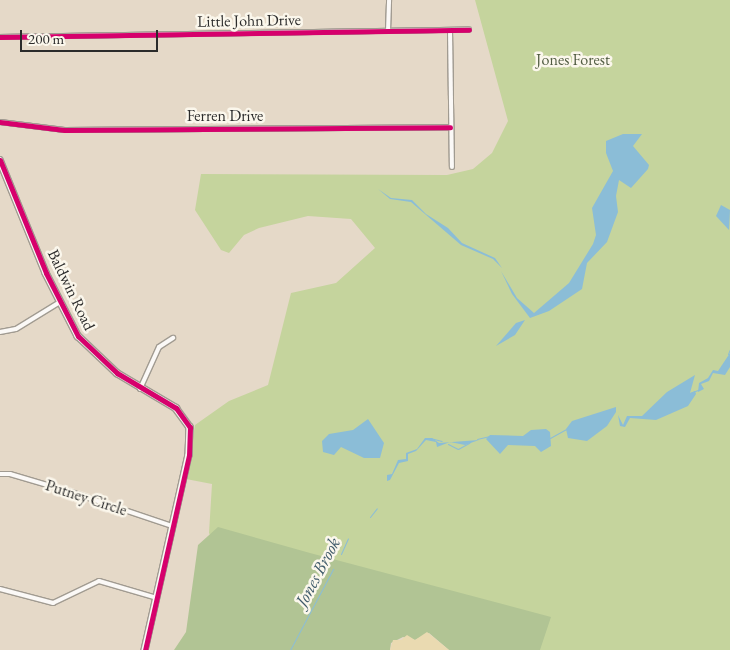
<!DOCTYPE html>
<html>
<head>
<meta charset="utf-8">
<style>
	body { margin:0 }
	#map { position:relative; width:730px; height:650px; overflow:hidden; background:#e5d9c8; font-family:"EB Garamond",serif }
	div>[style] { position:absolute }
	.green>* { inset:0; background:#c5d49d }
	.forest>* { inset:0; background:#b1c494 }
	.sand>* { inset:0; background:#eadab1 }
	.water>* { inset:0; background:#8bbdd7 }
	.stream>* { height:1px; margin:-0.5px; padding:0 0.5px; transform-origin:0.5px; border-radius:0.5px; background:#8bbdd7 }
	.roads { filter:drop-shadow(1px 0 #a19b91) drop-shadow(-1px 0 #a19b91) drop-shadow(0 1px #a19b91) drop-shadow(0 -1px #a19b91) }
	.street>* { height:4px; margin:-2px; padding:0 2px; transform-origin:2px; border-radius:2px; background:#fbf9f7 }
	.secondary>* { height:5.5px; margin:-2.75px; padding:0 2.75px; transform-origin:2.75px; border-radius:2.75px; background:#fbf9f7 }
	.cycleway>* { height:5px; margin:-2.5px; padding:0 2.5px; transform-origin:2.5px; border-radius:2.5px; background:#d6006c }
	span { translate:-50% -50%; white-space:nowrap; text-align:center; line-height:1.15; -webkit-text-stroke:5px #fbf7ec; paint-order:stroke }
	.street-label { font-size:16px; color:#2b2b2b }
	.park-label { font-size:16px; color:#515c42 }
	.water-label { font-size:18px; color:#3f5a6a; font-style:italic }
	.scale { position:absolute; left:20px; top:30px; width:138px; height:22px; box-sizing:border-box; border:2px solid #2b2b2b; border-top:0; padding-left:6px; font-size:15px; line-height:18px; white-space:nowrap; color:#2b2b2b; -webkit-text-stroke:4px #fbf7ec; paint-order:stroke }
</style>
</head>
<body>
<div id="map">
	<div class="green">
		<i style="clip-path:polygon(475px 0,730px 0,730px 650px,512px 650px,216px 547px,209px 533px,212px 484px,186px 479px,195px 425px,229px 401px,268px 385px,291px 293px,336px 283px,375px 248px,351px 219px,308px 216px,259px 228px,244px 235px,229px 253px,221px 250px,195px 210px,201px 174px,447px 175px,473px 169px,492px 153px,508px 121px)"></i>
	</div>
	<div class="forest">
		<i style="clip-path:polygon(218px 527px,310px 553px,551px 617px,540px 650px,449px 650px,429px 633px,415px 640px,403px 637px,391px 643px,390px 650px,174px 650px,186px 632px,198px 545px)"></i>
	</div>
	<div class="sand">
		<i style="clip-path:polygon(427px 632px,449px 650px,390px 650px,393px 640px,401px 640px,407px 635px,415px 640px)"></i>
	</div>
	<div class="water">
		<i style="clip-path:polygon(623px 134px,642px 134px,633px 146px,649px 165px,648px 169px,631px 188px,619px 180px,616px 196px,618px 212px,607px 242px,587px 263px,582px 289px,549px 311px,530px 318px,512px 294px,501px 271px,517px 298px,534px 313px,569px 283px,593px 244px,596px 235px,592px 208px,613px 171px,606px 153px,606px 141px)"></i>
		<i style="clip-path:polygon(378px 189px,391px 198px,412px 200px,426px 214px,448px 228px,462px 243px,495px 258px,502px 268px,493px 259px,461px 245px,411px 202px,390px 199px)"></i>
		<i style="clip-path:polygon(721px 205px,730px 210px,729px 230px,716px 216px)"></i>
		<i style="clip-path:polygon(525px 320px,515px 335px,496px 346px,516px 323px)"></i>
		<i style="clip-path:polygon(730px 353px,730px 367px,725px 375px,713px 373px,709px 381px,701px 384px,704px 389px,698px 392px,699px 383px,708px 378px,713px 370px,718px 371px)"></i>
		<i style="clip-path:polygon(695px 375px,690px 393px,695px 391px,696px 394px,688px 406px,656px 420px,630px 418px,625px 427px,620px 426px,618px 415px,623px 425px,627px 416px,642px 416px,667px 392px)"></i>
		<i style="clip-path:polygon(616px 407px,616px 412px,607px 426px,587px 441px,568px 438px,566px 429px,572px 421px)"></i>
		<i style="clip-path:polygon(368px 419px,384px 443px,380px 458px,364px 458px,341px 447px,334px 455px,323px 452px,322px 441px,329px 434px,353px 430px)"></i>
		<i style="clip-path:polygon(546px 429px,550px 432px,551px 446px,541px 452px,535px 446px,508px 445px,500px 454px,486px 439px,490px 435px,523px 436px,531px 430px)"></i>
		<i style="clip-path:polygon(425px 438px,432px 438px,439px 443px,479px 440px,465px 445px,450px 442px,437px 447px,436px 442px,426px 440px,416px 451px,408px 454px,408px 461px,399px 463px,390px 480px,387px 481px,387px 475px,392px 474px,398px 460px,406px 459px,406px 453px,417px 449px)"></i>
	</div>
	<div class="stream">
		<i style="left:728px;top:354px;width:5px;rotate:-68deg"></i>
		<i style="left:690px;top:393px;width:9px;rotate:-21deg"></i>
		<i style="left:430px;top:438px;width:12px;rotate:14deg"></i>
		<i style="left:550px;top:438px;width:18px;rotate:-29deg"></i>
		<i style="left:477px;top:439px;width:13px;rotate:-13deg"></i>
		<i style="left:448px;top:444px;width:11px;rotate:27deg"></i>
		<i style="left:458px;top:449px;width:13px;rotate:-29deg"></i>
		<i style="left:370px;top:517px;width:11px;rotate:-52deg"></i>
		<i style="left:341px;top:554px;width:17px;rotate:-66deg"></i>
		<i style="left:290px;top:650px;width:92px;rotate:-62deg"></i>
	</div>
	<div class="roads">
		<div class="street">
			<i style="left:450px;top:30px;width:137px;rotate:89.2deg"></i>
			<i style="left:388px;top:31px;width:31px;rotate:-88deg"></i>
			<i style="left:0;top:37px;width:469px;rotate:-0.9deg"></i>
			<i style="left:0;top:122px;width:65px;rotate:7deg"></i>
			<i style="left:65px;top:130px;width:385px;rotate:-0.4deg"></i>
			<i style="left:0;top:332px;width:16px;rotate:-11deg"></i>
			<i style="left:16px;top:329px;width:52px;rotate:-31.5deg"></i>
			<i style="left:140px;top:389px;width:46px;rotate:-65.7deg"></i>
			<i style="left:159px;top:347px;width:17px;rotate:-33deg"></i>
			<i style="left:0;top:474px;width:10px"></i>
			<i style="left:10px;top:474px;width:64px;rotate:16.4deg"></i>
			<i style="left:71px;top:492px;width:107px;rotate:18.6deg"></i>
			<i style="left:0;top:589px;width:55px;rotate:14.8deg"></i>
			<i style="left:53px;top:603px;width:51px;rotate:-25.6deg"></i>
			<i style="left:99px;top:581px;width:60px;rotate:16.3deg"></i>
		</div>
		<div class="secondary">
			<i style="left:0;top:160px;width:122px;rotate:67.8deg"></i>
			<i style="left:46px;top:273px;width:71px;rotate:63.1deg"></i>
			<i style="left:78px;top:336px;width:54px;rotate:43.5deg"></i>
			<i style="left:117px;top:373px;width:69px;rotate:30.7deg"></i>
			<i style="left:176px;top:408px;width:24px;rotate:54deg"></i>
			<i style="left:190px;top:427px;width:28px;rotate:92deg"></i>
			<i style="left:189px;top:455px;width:200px;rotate:102.7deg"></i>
		</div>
	</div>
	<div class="cycleway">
		<i style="left:0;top:37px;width:469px;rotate:-0.9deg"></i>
		<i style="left:0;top:122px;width:65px;rotate:7deg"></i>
		<i style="left:65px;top:130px;width:385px;rotate:-0.4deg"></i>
		<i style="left:0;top:160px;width:122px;rotate:67.8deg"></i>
		<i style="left:46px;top:273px;width:71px;rotate:63.1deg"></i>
		<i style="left:78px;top:336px;width:54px;rotate:43.5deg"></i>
		<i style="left:117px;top:373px;width:69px;rotate:30.7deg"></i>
		<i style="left:176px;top:408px;width:24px;rotate:54deg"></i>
		<i style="left:190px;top:427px;width:28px;rotate:92deg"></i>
		<i style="left:189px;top:455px;width:200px;rotate:102.7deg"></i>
	</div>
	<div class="street-label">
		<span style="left:249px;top:21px;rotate:-1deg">Little John Drive</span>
		<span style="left:225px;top:116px">Ferren Drive</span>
		<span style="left:71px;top:290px;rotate:64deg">Baldwin Road</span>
		<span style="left:86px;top:498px;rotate:18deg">Putney Circle</span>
	</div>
	<div class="park-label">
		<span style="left:573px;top:60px">Jones Forest</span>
	</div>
	<div class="water-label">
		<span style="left:318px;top:572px;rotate:-62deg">Jones Brook</span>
	</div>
	<div class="scale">200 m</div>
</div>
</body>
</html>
